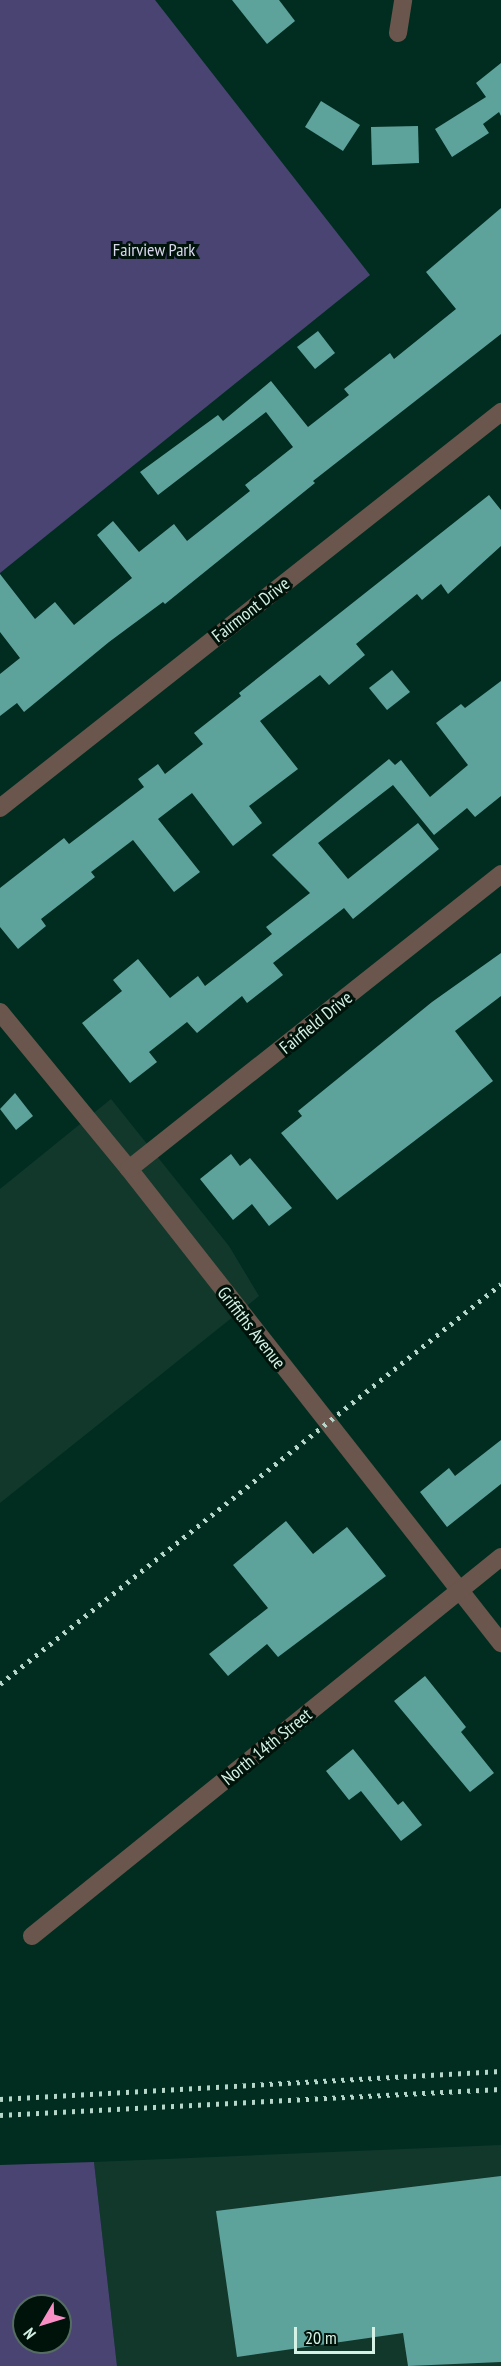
<!DOCTYPE html>
<html>
<head>
<meta charset="utf-8">
<style>
	body { margin:0 }
	#map { position:relative; width:501px; height:2366px; overflow:hidden; background:#002d20; font-family:"PT Sans Narrow",sans-serif }
	div>[style] { position:absolute }
	.built>* { inset:0; background:#12382c }
	.green>* { inset:0; background:#4a4473 }
	.building>* { inset:0; background:#5ea29c }
	.minor>* { height:18px; margin:-9px; padding:0 9px; transform-origin:9px; border-radius:9px; background:#6a564c }
	.rail>* { height:4.5px; margin-top:-2.25px; transform-origin:0; background:repeating-linear-gradient(90deg,#b6d6c9 0 3px,transparent 0 9px) }
	span { translate:-50% -50%; white-space:nowrap; text-align:center; line-height:1.15; -webkit-text-stroke:6px #00130b; paint-order:stroke }
	.park-label { font-size:18px; color:#d9d7ee }
	.street-label { font-size:18px; color:#d4f2e5 }
	.north { position:absolute; left:12px; top:2294px; width:60px; height:60px; box-sizing:border-box; background:#00130b; border:2px solid #556c62; border-radius:50%; rotate:232deg; font-size:16px; font-weight:700; line-height:24px; text-align:center; color:#d4f2e5 }
	.north::after { content:''; display:block; margin:auto; width:21px; height:27px; background:#fa8fc6; clip-path:polygon(50% 0,100% 100%,50% 72%,0 100%) }
	.scale { position:absolute; left:294px; top:2327px; width:81px; height:27px; box-sizing:border-box; border:3px solid #d4f2e5; border-top:0; padding-left:8px; font-size:18px; line-height:21px; white-space:nowrap; color:#d4f2e5; -webkit-text-stroke:4px #00130b; paint-order:stroke }
</style>
</head>
<body>
<div id="map">
	<div class="built">
		<i style="clip-path:polygon(111px 1099px,229px 1246px,259px 1296px,0 1503px,0 1189px)"></i>
		<i style="clip-path:polygon(501px 2145px,501px 2366px,117px 2366px,94px 2162px)"></i>
	</div>
	<div class="green">
		<i style="clip-path:polygon(0 0,155px 0,370px 275px,0 573px)"></i>
		<i style="clip-path:polygon(evenodd,94px 2162px,117px 2366px,0 2366px,0 2165px,94px 2162px,24px 2306px,60px 2306px,60px 2342px,24px 2342px,24px 2306px)"></i>
	</div>
	<div class="building">
		<i style="clip-path:polygon(232px 0,279px 0,295px 21px,267px 44px)"></i>
		<i style="clip-path:polygon(501px 63px,501px 116px,499px 112px,483px 124px,489px 133px,452px 157px,435px 129px,486px 97px,476px 83px)"></i>
		<i style="clip-path:polygon(321px 101px,360px 125px,343px 151px,305px 127px)"></i>
		<i style="clip-path:polygon(418px 126px,419px 163px,372px 165px,371px 127px)"></i>
		<i style="clip-path:polygon(501px 208px,501px 334px,313px 481px,315px 483px,165px 604px,163px 602px,109px 642px,24px 712px,17px 703px,0 716px,0 674px,20px 658px,0 632px,0 574px,35px 619px,55px 602px,74px 625px,132px 578px,97px 535px,113px 521px,139px 552px,174px 524px,187px 541px,250px 491px,245px 485px,293px 447px,266px 412px,158px 495px,140px 472px,218px 415px,223px 421px,271px 381px,308px 427px,349px 395px,344px 389px,390px 353px,394px 359px,456px 309px,426px 272px)"></i>
		<i style="clip-path:polygon(318px 331px,335px 353px,315px 369px,297px 347px)"></i>
		<i style="clip-path:polygon(489px 495px,501px 510px,501px 546px,448px 594px,441px 584px,422px 600px,417px 594px,356px 644px,365px 655px,329px 685px,320px 675px,260px 721px,298px 769px,249px 806px,262px 823px,233px 846px,192px 793px,158px 819px,200px 872px,174px 892px,133px 840px,91px 872px,95px 877px,41px 919px,46px 926px,18px 949px,0 927px,0 888px,64px 838px,69px 844px,144px 787px,138px 779px,158px 764px,165px 774px,203px 744px,194px 733px,241px 696px,239px 693px)"></i>
		<i style="clip-path:polygon(392px 670px,410px 692px,387px 710px,369px 688px)"></i>
		<i style="clip-path:polygon(501px 681px,501px 796px,475px 817px,467px 808px,434px 835px,393px 785px,318px 843px,348px 879px,418px 823px,439px 849px,353px 919px,344px 908px,273px 963px,283px 975px,247px 1003px,242px 996px,197px 1033px,187px 1022px,149px 1052px,157px 1062px,130px 1083px,82px 1023px,122px 991px,113px 980px,138px 959px,170px 998px,198px 976px,205px 986px,272px 934px,266px 927px,310px 893px,272px 855px,389px 759px,395px 765px,401px 760px,430px 797px,468px 765px,436px 723px,461px 704px,465px 708px)"></i>
		<i style="clip-path:polygon(501px 953px,501px 996px,455px 1031px,493px 1081px,337px 1200px,281px 1133px,302px 1116px,298px 1111px,432px 1002px)"></i>
		<i style="clip-path:polygon(15px 1093px,33px 1116px,16px 1130px,0 1109px)"></i>
		<i style="clip-path:polygon(231px 1154px,240px 1166px,250px 1158px,292px 1208px,269px 1226px,252px 1204px,233px 1220px,200px 1179px)"></i>
		<i style="clip-path:polygon(501px 1440px,501px 1484px,447px 1527px,420px 1492px,449px 1468px,455px 1476px)"></i>
		<i style="clip-path:polygon(286px 1521px,313px 1554px,347px 1527px,386px 1576px,278px 1657px,267px 1644px,228px 1676px,209px 1654px,268px 1608px,233px 1565px)"></i>
		<i style="clip-path:polygon(425px 1676px,466px 1727px,461px 1732px,494px 1773px,470px 1792px,394px 1701px)"></i>
		<i style="clip-path:polygon(353px 1749px,398px 1805px,403px 1801px,422px 1825px,401px 1841px,361px 1791px,349px 1800px,326px 1771px)"></i>
		<i style="clip-path:polygon(501px 2176px,501px 2362px,408px 2366px,403px 2333px,237px 2357px,216px 2211px)"></i>
	</div>
	<div class="minor">
		<i style="left:398px;top:33px;width:33px;rotate:-81deg"></i>
		<i style="left:0;top:808px;width:639px;rotate:-38.32deg"></i>
		<i style="left:0;top:1012px;width:203px;rotate:50.6deg"></i>
		<i style="left:129px;top:1169px;width:603px;rotate:51.87deg"></i>
		<i style="left:129px;top:1169px;width:475px;rotate:-38.4deg"></i>
		<i style="left:32px;top:1936px;width:603px;rotate:-38.94deg"></i>
	</div>
	<div class="rail">
		<i style="left:0;top:1684px;width:641px;rotate:-38.6deg"></i>
		<i style="left:0;top:2099px;width:502px;rotate:-3.2deg"></i>
		<i style="left:0;top:2115px;width:502px;rotate:-2.97deg"></i>
	</div>
	<div class="park-label">
		<span style="left:154px;top:250px">Fairview Park</span>
	</div>
	<div class="street-label">
		<span style="left:251px;top:610px;rotate:-38deg">Fairmont Drive</span>
		<span style="left:316px;top:1023px;rotate:-39deg">Fairfield Drive</span>
		<span style="left:251px;top:1328px;rotate:52deg">Griffiths Avenue</span>
		<span style="left:267px;top:1747px;rotate:-39deg">North 14th Street</span>
	</div>
	<div class="north">N</div>
	<div class="scale">20 m</div>
</div>
</body>
</html>
